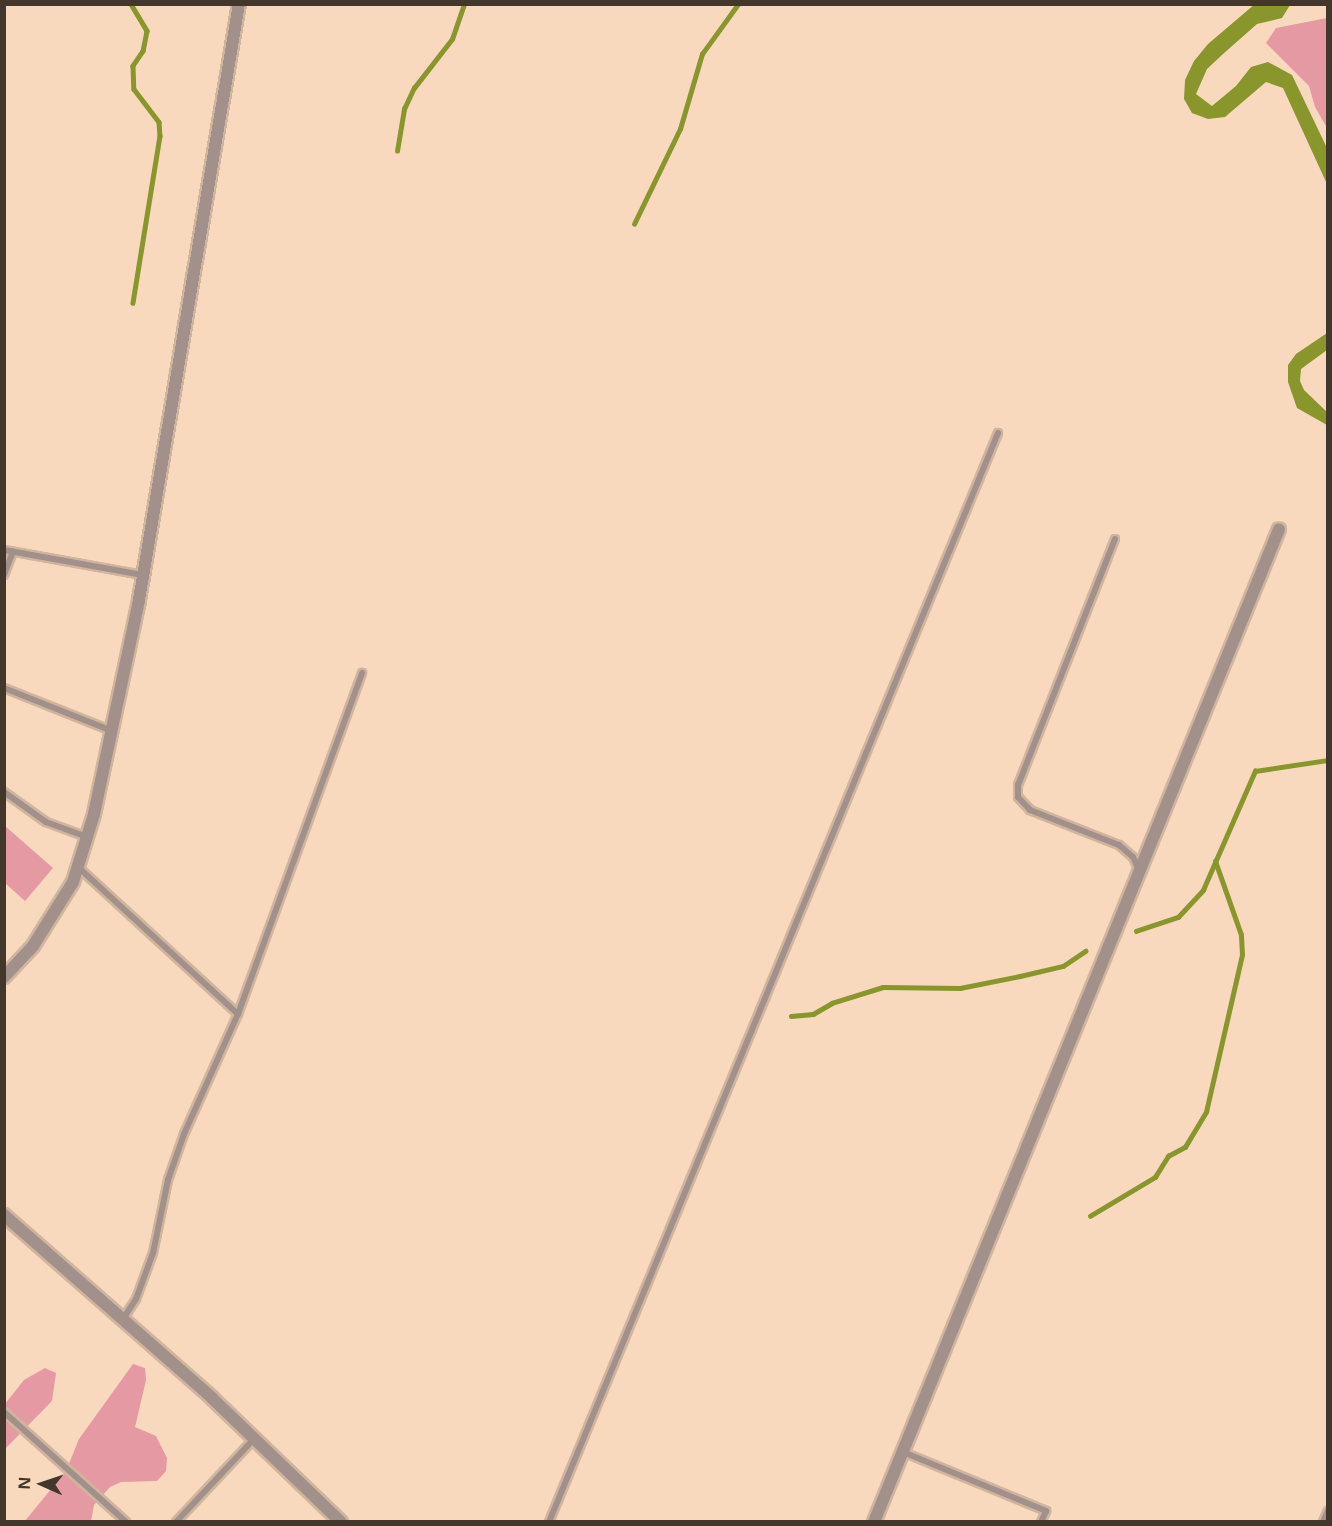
<!DOCTYPE html>
<html>
<head>
<meta charset="utf-8">
<style>
	body { margin:0 }
	#map { position:relative; width:1332px; height:1526px; overflow:hidden; background:#f8d9be; font-family:"Open Sans",sans-serif }
	div>[style] { position:absolute }
	.green>* { inset:0; background:#e599a3 }
	.water>* { inset:0; background:#88962c }
	.stream>* { height:4.5px; margin:-2.25px; padding:0 2.25px; transform-origin:2.25px; border-radius:2.25px; background:#88962c }
	.roads { filter:drop-shadow(2px 0 #d0b59e) drop-shadow(-2px 0 #d0b59e) drop-shadow(0 2px #d0b59e) drop-shadow(0 -2px #d0b59e) }
	.lane>* { height:6px; margin:-3px; padding:0 3px; transform-origin:3px; border-radius:3px; background:#a2908b }
	.street>* { height:12px; margin:-6px; padding:0 6px; transform-origin:6px; border-radius:6px; background:#a2908b }
	span { translate:-50% -50%; white-space:nowrap; text-align:center; line-height:1.15; -webkit-text-stroke:5px #f8d9be; paint-order:stroke }
	.frame { position:absolute; inset:0; border:6px solid #43372c; pointer-events:none }
	.north { position:absolute; left:12px; top:1454px; width:60px; height:60px; -webkit-text-stroke:4px #f8d9be; paint-order:stroke; rotate:273deg; font-size:16px; font-weight:700; line-height:24px; text-align:center; color:#43372c }
	.north::after { content:''; display:block; margin:auto; width:21px; height:27px; background:#43372c; clip-path:polygon(50% 0,100% 100%,50% 72%,0 100%) }
</style>
</head>
<body>
<div id="map">
	<div class="green">
		<i style="clip-path:polygon(1327px 18px,1328px 18px,1327px 128px,1315px 107px,1309px 86px,1266px 43px,1276px 28px)"></i>
		<i style="clip-path:polygon(5px 826px,53px 868px,25px 901px,5px 883px)"></i>
		<i style="clip-path:polygon(133px 1364px,145px 1368px,146px 1380px,135px 1427px,156px 1436px,167px 1458px,166px 1471px,157px 1481px,121px 1482px,110px 1487px,94px 1505px,91px 1521px,24px 1522px,66px 1471px,79px 1439px)"></i>
		<i style="clip-path:polygon(45px 1368px,56px 1373px,52px 1401px,5px 1449px,5px 1404px,24px 1380px)"></i>
	</div>
	<div class="water">
		<i style="clip-path:polygon(1255px 4px,1290px 5px,1282px 18px,1257px 24px,1223px 54px,1207px 69px,1196px 94px,1212px 106px,1236px 86px,1251px 67px,1268px 62px,1292px 75px,1327px 148px,1327px 184px,1283px 88px,1266px 82px,1225px 117px,1208px 119px,1192px 113px,1184px 99px,1185px 80px,1194px 61px,1208px 44px)"></i>
		<i style="clip-path:polygon(1327px 333px,1327px 350px,1301px 369px,1300px 381px,1304px 390px,1327px 412px,1327px 425px,1297px 408px,1288px 382px,1288px 365px,1296px 354px)"></i>
	</div>
	<div class="stream">
		<i style="left:131px;top:4px;width:31px;rotate:59deg"></i>
		<i style="left:147px;top:31px;width:20px;rotate:101deg"></i>
		<i style="left:143px;top:51px;width:18px;rotate:124deg"></i>
		<i style="left:133px;top:66px;width:23px;rotate:88deg"></i>
		<i style="left:134px;top:89px;width:41px;rotate:52.9deg"></i>
		<i style="left:159px;top:122px;width:14px;rotate:86deg"></i>
		<i style="left:160px;top:136px;width:169px;rotate:99.2deg"></i>
		<i style="left:397px;top:151px;width:43px;rotate:-80.5deg"></i>
		<i style="left:404px;top:109px;width:23px;rotate:-65deg"></i>
		<i style="left:414px;top:88px;width:62px;rotate:-52.2deg"></i>
		<i style="left:452px;top:39px;width:37px;rotate:-71deg"></i>
		<i style="left:634px;top:224px;width:106px;rotate:-64.2deg"></i>
		<i style="left:680px;top:129px;width:78px;rotate:-73.7deg"></i>
		<i style="left:702px;top:54px;width:62px;rotate:-54.2deg"></i>
		<i style="left:1136px;top:931px;width:44px;rotate:-18.4deg"></i>
		<i style="left:1178px;top:917px;width:37px;rotate:-47deg"></i>
		<i style="left:1203px;top:890px;width:130px;rotate:-66.4deg"></i>
		<i style="left:1255px;top:771px;width:74px;rotate:-8.6deg"></i>
		<i style="left:791px;top:1016px;width:22px;rotate:-5deg"></i>
		<i style="left:813px;top:1014px;width:22px;rotate:-30deg"></i>
		<i style="left:832px;top:1003px;width:53px;rotate:-17.4deg"></i>
		<i style="left:883px;top:987px;width:77px;rotate:0.7deg"></i>
		<i style="left:960px;top:988px;width:61px;rotate:-11.3deg"></i>
		<i style="left:1020px;top:976px;width:44px;rotate:-13.1deg"></i>
		<i style="left:1063px;top:966px;width:27px;rotate:-34deg"></i>
		<i style="left:1090px;top:1216px;width:76px;rotate:-31deg"></i>
		<i style="left:1155px;top:1177px;width:25px;rotate:-58deg"></i>
		<i style="left:1168px;top:1156px;width:19px;rotate:-28deg"></i>
		<i style="left:1185px;top:1147px;width:41px;rotate:-59deg"></i>
		<i style="left:1206px;top:1112px;width:161px;rotate:-77.1deg"></i>
		<i style="left:1242px;top:955px;width:20px;rotate:-93deg"></i>
		<i style="left:1241px;top:935px;width:78px;rotate:-109.4deg"></i>
	</div>
	<div class="roads">
		<div class="lane">
			<i style="left:1115px;top:539px;width:264px;rotate:111.5deg"></i>
			<i style="left:1018px;top:785px;width:12px;rotate:90deg"></i>
			<i style="left:1018px;top:797px;width:18px;rotate:47deg"></i>
			<i style="left:1030px;top:810px;width:96px;rotate:21.5deg"></i>
			<i style="left:1119px;top:845px;width:18px;rotate:41deg"></i>
			<i style="left:1133px;top:857px;width:12px;rotate:66deg"></i>
			<i style="left:4px;top:550px;width:141px;rotate:10.2deg"></i>
			<i style="left:4px;top:575px;width:25px;rotate:-69deg"></i>
			<i style="left:4px;top:688px;width:116px;rotate:21.7deg"></i>
			<i style="left:4px;top:792px;width:52px;rotate:35.5deg"></i>
			<i style="left:46px;top:822px;width:44px;rotate:20.1deg"></i>
			<i style="left:78px;top:867px;width:217px;rotate:42.6deg"></i>
			<i style="left:123px;top:1319px;width:24px;rotate:-57deg"></i>
			<i style="left:136px;top:1299px;width:49px;rotate:-69.7deg"></i>
			<i style="left:153px;top:1253px;width:75px;rotate:-78.4deg"></i>
			<i style="left:168px;top:1180px;width:49px;rotate:-70.8deg"></i>
			<i style="left:184px;top:1134px;width:132px;rotate:-65.8deg"></i>
			<i style="left:238px;top:1014px;width:363px;rotate:-70deg"></i>
			<i style="left:4px;top:1412px;width:164px;rotate:42deg"></i>
			<i style="left:903px;top:1452px;width:155px;rotate:22.4deg"></i>
			<i style="left:1046px;top:1511px;width:12px;rotate:114deg"></i>
			<i style="left:176px;top:1522px;width:114px;rotate:-46.8deg"></i>
			<i style="left:549px;top:1522px;width:1178px;rotate:-67.59deg"></i>
			<i style="left:1323px;top:1522px;width:12px;rotate:-66deg"></i>
		</div>
		<div class="street">
			<i style="left:4px;top:977px;width:42px;rotate:-46.9deg"></i>
			<i style="left:33px;top:946px;width:75px;rotate:-58deg"></i>
			<i style="left:73px;top:882px;width:71px;rotate:-72.8deg"></i>
			<i style="left:94px;top:814px;width:219px;rotate:-78.1deg"></i>
			<i style="left:139px;top:600px;width:604px;rotate:-80.48deg"></i>
			<i style="left:4px;top:1215px;width:277px;rotate:41.3deg"></i>
			<i style="left:212px;top:1398px;width:179px;rotate:43.9deg"></i>
			<i style="left:874px;top:1522px;width:1072px;rotate:-67.81deg"></i>
		</div>
	</div>
	<div class="frame"></div>
	<div class="north">N</div>
</div>
</body>
</html>
